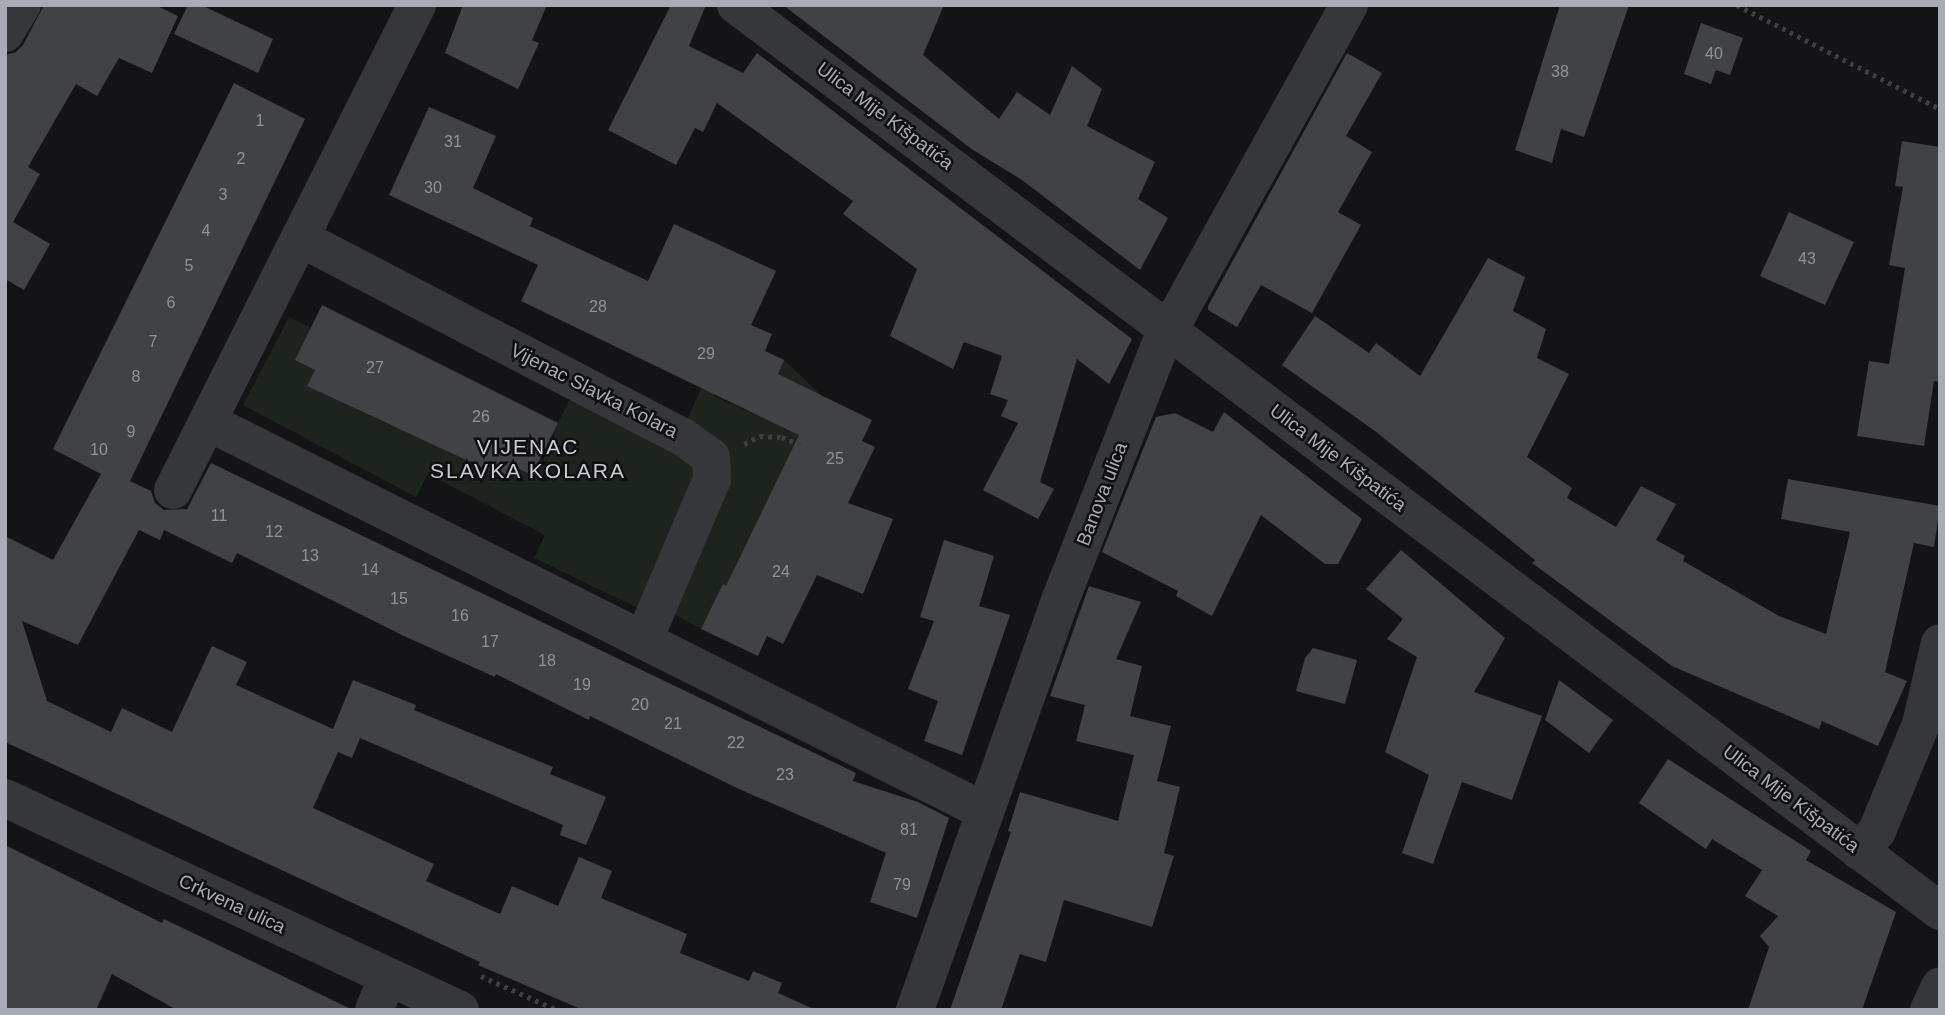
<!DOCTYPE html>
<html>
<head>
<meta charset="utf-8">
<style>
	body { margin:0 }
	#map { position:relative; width:1945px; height:1015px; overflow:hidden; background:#141416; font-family:Arial,sans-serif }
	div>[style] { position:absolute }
	.green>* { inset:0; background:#1d241d }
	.building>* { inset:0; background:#414246 }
	.path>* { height:4.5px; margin-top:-2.25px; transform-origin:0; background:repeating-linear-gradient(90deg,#3c3e42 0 3.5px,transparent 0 8.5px) }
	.minor>* { height:38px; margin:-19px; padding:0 19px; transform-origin:19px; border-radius:19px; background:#35373b }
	span { translate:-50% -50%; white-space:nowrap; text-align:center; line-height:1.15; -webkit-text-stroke:5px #0f0f11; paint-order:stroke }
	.number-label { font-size:16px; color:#8e9299 }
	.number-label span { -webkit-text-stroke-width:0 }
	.street-label { font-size:19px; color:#a7acb5 }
	.neighbourhood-label { font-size:21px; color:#c7cbd2; letter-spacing:2px }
	.frame { position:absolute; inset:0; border:7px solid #a7acb5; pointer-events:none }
</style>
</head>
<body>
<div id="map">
	<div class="green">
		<i style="clip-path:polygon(289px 317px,311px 328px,296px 360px,315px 370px,308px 386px,391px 426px,396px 415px,505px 477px,511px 465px,533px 475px,575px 388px,690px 451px,699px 484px,640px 609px,534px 558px,545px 535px,428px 474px,416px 497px,243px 405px)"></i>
		<i style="clip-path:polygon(784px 360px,820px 394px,744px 549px,735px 590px,723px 585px,701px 629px,674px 614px,713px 507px,684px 425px,707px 377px,719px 383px,714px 396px,758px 416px)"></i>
	</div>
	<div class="building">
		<i style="clip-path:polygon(44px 5px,155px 5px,178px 16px,152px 73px,119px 58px,97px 96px,76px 84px,28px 167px,40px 174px,13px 222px,50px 244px,24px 290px,5px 279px,5px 55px,16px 52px,23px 45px)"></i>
		<i style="clip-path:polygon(188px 5px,201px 5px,273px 39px,258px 73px,174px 34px)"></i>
		<i style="clip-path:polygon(463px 5px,547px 5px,532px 40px,539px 43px,518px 89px,445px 53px)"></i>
		<i style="clip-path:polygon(671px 5px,706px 5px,689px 46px,743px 73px,757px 53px,1132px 339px,1109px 384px,1077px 359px,1040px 482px,1054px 489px,1038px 519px,983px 490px,1018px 423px,1001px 416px,1008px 400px,990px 394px,1002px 356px,964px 342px,953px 369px,890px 336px,917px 269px,843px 214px,853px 201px,717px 103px,703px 132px,695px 128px,676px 165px,608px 130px)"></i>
		<i style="clip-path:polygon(783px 5px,944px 5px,923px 55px,999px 119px,1017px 92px,1050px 115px,1072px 66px,1102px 89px,1087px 126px,1155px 162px,1138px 199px,1168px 218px,1140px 270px,1022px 180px,973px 150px)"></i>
		<i style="clip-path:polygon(1560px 5px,1629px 5px,1584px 137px,1561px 129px,1552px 163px,1515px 150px)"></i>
		<i style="clip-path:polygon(1701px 23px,1743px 38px,1730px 75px,1716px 70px,1711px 84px,1684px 74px)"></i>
		<i style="clip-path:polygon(1347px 53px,1382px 73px,1346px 136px,1372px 152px,1338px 212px,1361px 225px,1312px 313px,1261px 285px,1237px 327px,1208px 310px,1208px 306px)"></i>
		<i style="clip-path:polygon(234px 83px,305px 119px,130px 481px,151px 491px,155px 503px,164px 510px,187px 509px,211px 463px,856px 773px,853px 781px,918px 802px,949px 818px,917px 918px,870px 902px,886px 853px,739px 789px,590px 716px,589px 720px,496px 674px,495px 677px,404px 636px,237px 553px,232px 563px,164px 530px,160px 540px,139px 530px,78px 645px,22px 621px,47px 701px,111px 732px,122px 708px,172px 732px,212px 646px,247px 662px,236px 685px,333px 729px,353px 680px,416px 705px,414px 710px,553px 767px,550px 774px,606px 797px,586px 845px,560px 835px,563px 825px,360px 738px,352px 758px,338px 752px,313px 808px,434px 864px,426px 881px,500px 914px,512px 886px,558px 906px,579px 857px,612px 871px,601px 898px,687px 934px,680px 953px,749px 981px,753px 971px,782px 983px,778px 993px,816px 1010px,583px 1010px,478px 965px,480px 962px,5px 742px,5px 536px,53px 560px,101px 474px,53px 449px)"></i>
		<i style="clip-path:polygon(429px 107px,496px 136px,473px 188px,533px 218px,530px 226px,648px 281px,674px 224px,776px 271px,751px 325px,772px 334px,765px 351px,784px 360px,778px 374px,872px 420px,862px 441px,875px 447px,848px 503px,893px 519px,863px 594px,817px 575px,783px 644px,767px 636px,758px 656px,701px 629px,723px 584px,726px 586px,799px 435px,521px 301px,538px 265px,389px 195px)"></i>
		<i style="clip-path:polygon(1902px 141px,1940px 147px,1940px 382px,1934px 381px,1924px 446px,1857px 436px,1869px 361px,1889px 364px,1905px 268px,1889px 265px,1903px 187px,1895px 186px)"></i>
		<i style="clip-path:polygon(1789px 212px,1854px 242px,1825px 305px,1760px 276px)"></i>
		<i style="clip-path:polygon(1488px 258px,1525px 277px,1513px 311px,1546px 329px,1537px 358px,1569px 374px,1527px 457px,1572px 488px,1567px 498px,1616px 527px,1641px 486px,1676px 504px,1656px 540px,1685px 556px,1683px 561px,1779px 616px,1826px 634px,1850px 532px,1781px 519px,1788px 479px,1940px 506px,1934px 547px,1914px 543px,1885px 672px,1907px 681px,1878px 746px,1822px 721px,1819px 729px,1672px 666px,1532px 563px,1535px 560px,1375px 431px,1282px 365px,1315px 316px,1369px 353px,1376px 343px,1420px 376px)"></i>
		<i style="clip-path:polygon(322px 305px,558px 423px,532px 475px,511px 465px,505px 478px,307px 386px,315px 370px,295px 360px)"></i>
		<i style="clip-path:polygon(1224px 412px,1362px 519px,1338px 564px,1325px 564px,1261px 515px,1212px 616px,1176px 596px,1178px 591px,1102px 552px,1156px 417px,1175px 413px,1213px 432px)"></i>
		<i style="clip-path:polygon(944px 540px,994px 556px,979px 606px,1010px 615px,962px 755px,924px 741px,938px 701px,908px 689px,934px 621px,920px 617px)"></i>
		<i style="clip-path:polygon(1401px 550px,1505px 638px,1474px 692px,1542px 716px,1512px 800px,1462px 782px,1433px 864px,1402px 853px,1429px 775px,1385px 752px,1417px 657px,1387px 639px,1403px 619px,1366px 589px)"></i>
		<i style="clip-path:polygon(1089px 586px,1141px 602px,1116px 659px,1142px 666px,1130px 716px,1171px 726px,1157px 781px,1180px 787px,1164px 853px,1174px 856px,1152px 927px,1064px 900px,1046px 962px,1020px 954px,1001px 1010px,950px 1010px,1011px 832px,1008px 831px,1020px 792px,1118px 821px,1134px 755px,1076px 741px,1085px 705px,1050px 696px)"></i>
		<i style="clip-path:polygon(1313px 648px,1357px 660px,1345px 704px,1296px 691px,1305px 658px)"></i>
		<i style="clip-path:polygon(1559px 680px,1613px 720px,1589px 753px,1545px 720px)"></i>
		<i style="clip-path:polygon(1668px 759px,1811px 851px,1806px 860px,1896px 912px,1862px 1010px,1748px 1010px,1769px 947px,1760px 936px,1778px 916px,1745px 896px,1762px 870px,1712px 839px,1706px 849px,1639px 803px)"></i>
		<i style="clip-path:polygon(5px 845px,162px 923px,164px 919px,353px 1010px,177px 1010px,112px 974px,96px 1010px,5px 1010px)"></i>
	</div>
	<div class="path">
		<i style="left:1737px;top:5px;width:228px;rotate:27.1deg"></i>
		<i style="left:744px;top:444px;width:18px;rotate:-27deg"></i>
		<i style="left:760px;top:436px;width:22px;rotate:3deg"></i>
		<i style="left:782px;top:437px;width:26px;rotate:23deg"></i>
		<i style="left:481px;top:976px;width:83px;rotate:24.1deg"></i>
	</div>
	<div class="minor">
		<i style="left:736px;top:5px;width:1507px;rotate:36.96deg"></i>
		<i style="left:5px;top:33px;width:33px;rotate:-59deg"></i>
		<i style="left:300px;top:238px;width:432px;rotate:27.5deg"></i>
		<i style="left:683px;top:437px;width:34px;rotate:36deg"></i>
		<i style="left:711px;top:457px;width:22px;rotate:87deg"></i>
		<i style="left:712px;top:479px;width:174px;rotate:113deg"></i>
		<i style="left:208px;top:422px;width:868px;rotate:26.62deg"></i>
		<i style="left:173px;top:490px;width:543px;rotate:-63.29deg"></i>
		<i style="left:5px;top:798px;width:502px;rotate:24.98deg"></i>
		<i style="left:1859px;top:851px;width:27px;rotate:-48deg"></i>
		<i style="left:1877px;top:831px;width:116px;rotate:-67.6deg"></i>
		<i style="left:1921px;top:724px;width:83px;rotate:-76.8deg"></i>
		<i style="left:374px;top:1010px;width:36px;rotate:-67deg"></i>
		<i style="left:915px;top:1010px;width:437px;rotate:-70.5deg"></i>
		<i style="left:1061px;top:598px;width:269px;rotate:-68.6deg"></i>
		<i style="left:1159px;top:348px;width:392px;rotate:-61deg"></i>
		<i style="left:1929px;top:1010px;width:26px;rotate:-65deg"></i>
	</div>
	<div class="number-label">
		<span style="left:1714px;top:54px">40</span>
		<span style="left:1560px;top:72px">38</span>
		<span style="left:260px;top:121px">1</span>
		<span style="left:453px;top:142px">31</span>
		<span style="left:241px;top:159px">2</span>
		<span style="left:433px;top:188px">30</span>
		<span style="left:223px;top:195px">3</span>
		<span style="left:206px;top:231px">4</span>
		<span style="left:1807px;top:259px">43</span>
		<span style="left:189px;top:266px">5</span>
		<span style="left:171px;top:303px">6</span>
		<span style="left:598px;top:307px">28</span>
		<span style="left:153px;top:342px">7</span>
		<span style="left:706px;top:354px">29</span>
		<span style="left:375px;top:368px">27</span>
		<span style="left:136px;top:377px">8</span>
		<span style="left:481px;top:417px">26</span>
		<span style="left:131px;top:432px">9</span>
		<span style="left:99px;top:450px">10</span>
		<span style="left:835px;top:459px">25</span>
		<span style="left:219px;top:516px">11</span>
		<span style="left:274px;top:532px">12</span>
		<span style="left:310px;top:556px">13</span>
		<span style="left:370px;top:570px">14</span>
		<span style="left:781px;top:572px">24</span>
		<span style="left:399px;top:599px">15</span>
		<span style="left:460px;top:616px">16</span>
		<span style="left:490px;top:642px">17</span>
		<span style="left:547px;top:661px">18</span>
		<span style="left:582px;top:685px">19</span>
		<span style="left:640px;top:705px">20</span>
		<span style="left:673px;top:724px">21</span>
		<span style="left:736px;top:743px">22</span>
		<span style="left:785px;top:775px">23</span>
		<span style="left:909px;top:830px">81</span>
		<span style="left:902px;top:885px">79</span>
	</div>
	<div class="street-label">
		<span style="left:885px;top:116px;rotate:37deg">Ulica Mije Kišpatića</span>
		<span style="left:594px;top:391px;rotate:27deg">Vijenac Slavka Kolara</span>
		<span style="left:1338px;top:458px;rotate:37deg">Ulica Mije Kišpatića</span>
		<span style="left:1102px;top:494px;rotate:-69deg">Banova ulica</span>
		<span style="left:1791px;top:799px;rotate:37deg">Ulica Mije Kišpatića</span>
		<span style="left:232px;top:904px;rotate:25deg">Crkvena ulica</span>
	</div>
	<div class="neighbourhood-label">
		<span style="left:528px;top:459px">VIJENAC<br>SLAVKA KOLARA</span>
	</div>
	<div class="frame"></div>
</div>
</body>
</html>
